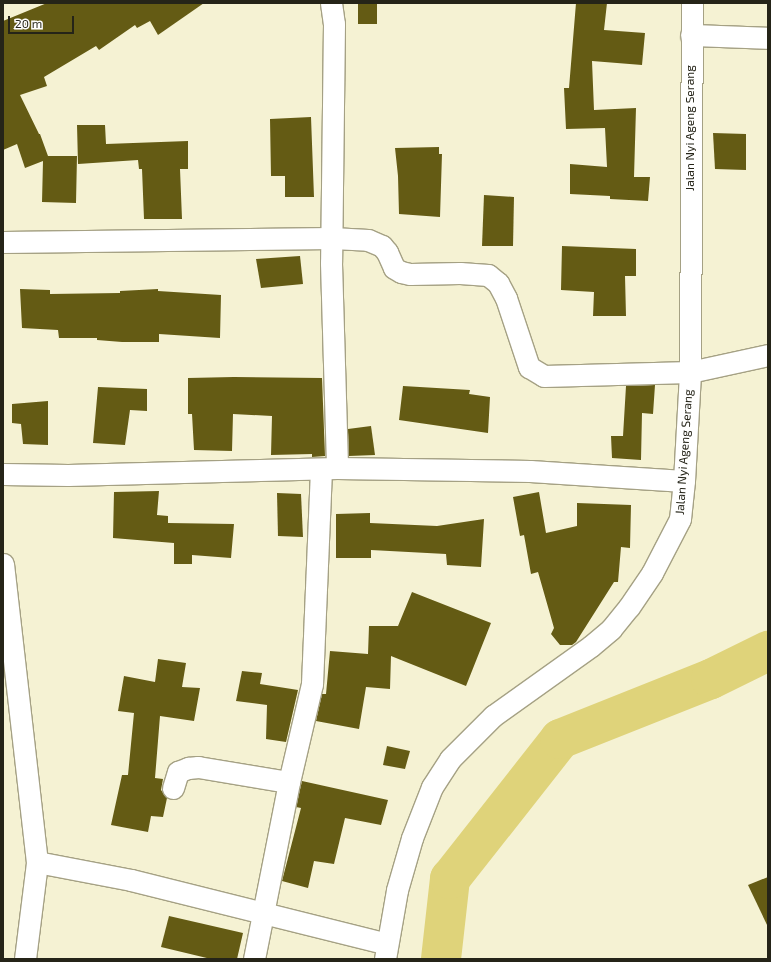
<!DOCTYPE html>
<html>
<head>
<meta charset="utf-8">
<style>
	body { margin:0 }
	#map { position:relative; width:771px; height:962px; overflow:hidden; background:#f5f2d3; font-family:"Exo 2",sans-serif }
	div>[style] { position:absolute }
	.river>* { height:40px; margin:-20px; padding:0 20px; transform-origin:20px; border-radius:20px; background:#dfd37a }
	.building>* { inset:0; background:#645b14 }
	.roads { filter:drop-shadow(1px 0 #a5a184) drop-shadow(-1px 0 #a5a184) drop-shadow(0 1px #a5a184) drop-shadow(0 -1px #a5a184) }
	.minor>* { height:21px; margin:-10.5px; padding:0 10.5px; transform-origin:10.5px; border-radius:10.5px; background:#fff }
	span { translate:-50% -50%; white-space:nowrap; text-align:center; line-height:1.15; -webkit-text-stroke:4px #fff; paint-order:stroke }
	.street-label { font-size:12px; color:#252418 }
	.frame { position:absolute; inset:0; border:4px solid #252418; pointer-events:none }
	.scale { position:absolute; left:8px; top:16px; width:66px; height:18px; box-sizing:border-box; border:2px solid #252418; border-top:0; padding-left:5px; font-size:12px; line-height:14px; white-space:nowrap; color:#252418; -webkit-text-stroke:3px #fff; paint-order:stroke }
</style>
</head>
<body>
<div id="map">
	<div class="river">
		<i style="left:441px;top:959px;width:81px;rotate:-83.6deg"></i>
		<i style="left:450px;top:879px;width:178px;rotate:-51.8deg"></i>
		<i style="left:560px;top:739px;width:162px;rotate:-21.7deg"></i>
		<i style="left:711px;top:679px;width:64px;rotate:-26.2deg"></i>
	</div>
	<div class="building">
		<i style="clip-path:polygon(47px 3px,204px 3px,158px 35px,150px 21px,137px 28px,135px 25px,99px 50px,96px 46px,44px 77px,47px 86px,20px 95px,39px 134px,40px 134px,48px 156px,77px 156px,76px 203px,42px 202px,43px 161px,25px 168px,17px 144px,3px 150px,3px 21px)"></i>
		<i style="clip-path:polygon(358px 3px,377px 3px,377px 24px,358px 24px)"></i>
		<i style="clip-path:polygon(576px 3px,607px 3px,604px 30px,645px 33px,642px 65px,592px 61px,594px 110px,636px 108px,634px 177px,650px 177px,648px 201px,610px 199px,610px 196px,570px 194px,570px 164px,607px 167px,605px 128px,566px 129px,564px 88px,569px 88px)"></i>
		<i style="clip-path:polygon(311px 117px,314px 197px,285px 197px,285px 176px,271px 176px,270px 119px)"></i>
		<i style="clip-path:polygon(77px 125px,105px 125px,106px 144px,188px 141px,188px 169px,180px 169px,182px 219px,144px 219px,142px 169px,139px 169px,138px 160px,78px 164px)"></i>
		<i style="clip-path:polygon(713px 133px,746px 134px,746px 170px,715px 169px)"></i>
		<i style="clip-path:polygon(439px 147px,439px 154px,442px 154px,440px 217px,399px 214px,398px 176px,395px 148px)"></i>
		<i style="clip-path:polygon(484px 195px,514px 197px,513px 246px,482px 246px)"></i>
		<i style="clip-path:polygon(562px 246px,636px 249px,636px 276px,625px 276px,626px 316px,593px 316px,594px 292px,561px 290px)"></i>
		<i style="clip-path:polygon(300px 256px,303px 284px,261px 288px,256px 259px)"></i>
		<i style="clip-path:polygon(20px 289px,50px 290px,50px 294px,120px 293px,120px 291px,158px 289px,158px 291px,221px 295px,220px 338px,159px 334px,159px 342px,122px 342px,97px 340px,97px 338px,59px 338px,58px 330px,22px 328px)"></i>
		<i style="clip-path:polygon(234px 377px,322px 378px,325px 456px,312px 457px,312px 454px,271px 455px,272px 416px,233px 414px,232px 451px,194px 450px,192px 414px,188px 414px,188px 378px)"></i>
		<i style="clip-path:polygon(655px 385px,653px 414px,642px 413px,641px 460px,612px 458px,611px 436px,623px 436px,626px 386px)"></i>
		<i style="clip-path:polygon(403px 386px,470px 390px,469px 394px,490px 397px,488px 433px,399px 420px)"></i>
		<i style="clip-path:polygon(98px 387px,147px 389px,147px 411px,130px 410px,125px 445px,93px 443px)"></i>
		<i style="clip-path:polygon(48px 401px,48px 445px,23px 444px,21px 424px,12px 423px,12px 404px)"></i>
		<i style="clip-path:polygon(371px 426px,375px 455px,349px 456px,348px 429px)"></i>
		<i style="clip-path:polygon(159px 491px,157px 515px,168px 516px,168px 523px,234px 524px,231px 558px,192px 555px,192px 564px,174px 564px,174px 543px,113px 538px,114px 492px)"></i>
		<i style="clip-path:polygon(539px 492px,546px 533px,577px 526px,577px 503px,631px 505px,630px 548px,621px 547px,618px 582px,614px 582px,576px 642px,572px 645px,560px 645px,551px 634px,554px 628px,538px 572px,531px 574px,524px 535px,520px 536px,513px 497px)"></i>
		<i style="clip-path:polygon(277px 493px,301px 494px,303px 537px,278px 536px)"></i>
		<i style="clip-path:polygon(370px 513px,370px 523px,437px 526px,484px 519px,481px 567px,447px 565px,446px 554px,371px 550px,371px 558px,336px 558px,336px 514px)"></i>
		<i style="clip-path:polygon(412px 592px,491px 623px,466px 686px,391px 656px,390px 689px,366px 687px,359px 729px,316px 721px,322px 694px,326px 694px,330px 651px,368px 654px,369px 626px,398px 626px)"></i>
		<i style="clip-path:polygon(158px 659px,186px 663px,182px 687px,200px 688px,194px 721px,160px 716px,155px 778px,163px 779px,161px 790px,167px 798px,163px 817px,151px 816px,148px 832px,111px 825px,122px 775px,128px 775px,134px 713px,118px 711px,124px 676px,155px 682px)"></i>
		<i style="clip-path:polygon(242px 671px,262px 673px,260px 684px,298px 690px,286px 742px,266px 739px,267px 705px,236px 701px)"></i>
		<i style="clip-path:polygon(387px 746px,410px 751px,405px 769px,383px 765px)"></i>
		<i style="clip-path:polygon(302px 781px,388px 800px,381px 825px,345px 818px,334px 864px,314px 861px,308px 888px,282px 881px,301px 808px,296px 807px)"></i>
		<i style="clip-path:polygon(768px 877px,768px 927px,748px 885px)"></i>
		<i style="clip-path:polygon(169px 916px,243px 933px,237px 959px,211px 959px,161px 947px)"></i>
	</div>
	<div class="roads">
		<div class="minor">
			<i style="left:331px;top:3px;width:21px;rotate:82deg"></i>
			<i style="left:334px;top:24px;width:239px;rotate:90.7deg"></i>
			<i style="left:331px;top:263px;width:205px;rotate:88.3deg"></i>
			<i style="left:691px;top:35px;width:77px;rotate:2.2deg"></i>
			<i style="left:3px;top:242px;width:329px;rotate:-0.7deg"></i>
			<i style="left:332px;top:238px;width:36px;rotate:3deg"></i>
			<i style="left:368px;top:240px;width:15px;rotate:23deg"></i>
			<i style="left:382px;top:246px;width:8px;rotate:50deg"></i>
			<i style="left:387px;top:252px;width:17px;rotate:66deg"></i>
			<i style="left:394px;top:268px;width:8px;rotate:30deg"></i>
			<i style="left:401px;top:272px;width:9px;rotate:13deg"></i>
			<i style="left:410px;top:274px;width:50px;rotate:-1.1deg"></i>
			<i style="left:460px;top:273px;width:28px;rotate:4deg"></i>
			<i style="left:488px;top:275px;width:13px;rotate:39deg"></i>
			<i style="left:498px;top:283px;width:17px;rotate:62deg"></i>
			<i style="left:506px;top:298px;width:73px;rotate:71.6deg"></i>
			<i style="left:529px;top:367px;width:17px;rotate:31deg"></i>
			<i style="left:544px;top:376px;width:146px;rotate:-1.6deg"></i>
			<i style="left:690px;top:372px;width:80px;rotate:-12.3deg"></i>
			<i style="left:3px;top:474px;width:65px;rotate:0.9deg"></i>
			<i style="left:68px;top:475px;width:269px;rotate:-1.5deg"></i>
			<i style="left:337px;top:468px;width:193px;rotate:0.9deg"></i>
			<i style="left:530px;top:471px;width:154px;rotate:3.7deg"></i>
			<i style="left:3px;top:564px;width:300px;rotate:83.5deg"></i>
			<i style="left:173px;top:788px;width:17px;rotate:-73deg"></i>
			<i style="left:178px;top:772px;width:11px;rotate:-22deg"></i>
			<i style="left:188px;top:768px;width:10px;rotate:-6deg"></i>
			<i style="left:198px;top:767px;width:92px;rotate:9.4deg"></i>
			<i style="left:25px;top:959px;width:98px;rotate:-82.9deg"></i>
			<i style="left:37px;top:862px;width:96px;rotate:10.8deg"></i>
			<i style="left:131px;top:880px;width:264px;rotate:14deg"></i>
			<i style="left:254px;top:959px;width:180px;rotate:-78.8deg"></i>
			<i style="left:289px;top:782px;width:101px;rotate:-76.8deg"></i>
			<i style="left:312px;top:684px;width:215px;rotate:-87.6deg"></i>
			<i style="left:385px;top:959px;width:70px;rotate:-80.1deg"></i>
			<i style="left:397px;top:890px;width:54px;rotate:-73.9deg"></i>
			<i style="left:412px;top:838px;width:55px;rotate:-68.6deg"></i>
			<i style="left:432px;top:787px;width:33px;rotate:-57deg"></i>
			<i style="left:450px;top:759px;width:61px;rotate:-45deg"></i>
			<i style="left:493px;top:716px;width:120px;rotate:-35.5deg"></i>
			<i style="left:591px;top:646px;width:26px;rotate:-40deg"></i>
			<i style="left:611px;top:629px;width:28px;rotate:-51deg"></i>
			<i style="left:629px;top:607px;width:41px;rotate:-55.9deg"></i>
			<i style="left:652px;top:573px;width:61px;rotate:-62.6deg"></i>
			<i style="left:680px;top:519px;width:38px;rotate:-84deg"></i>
			<i style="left:684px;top:481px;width:109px;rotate:-86.8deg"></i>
			<i style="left:690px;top:372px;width:369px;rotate:-89.7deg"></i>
		</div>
	</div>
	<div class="street-label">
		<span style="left:690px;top:128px;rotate:-90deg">Jalan Nyi Ageng Serang</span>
		<span style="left:684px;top:452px;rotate:-86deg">Jalan Nyi Ageng Serang</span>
	</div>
	<div class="frame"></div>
	<div class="scale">20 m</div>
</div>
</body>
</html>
